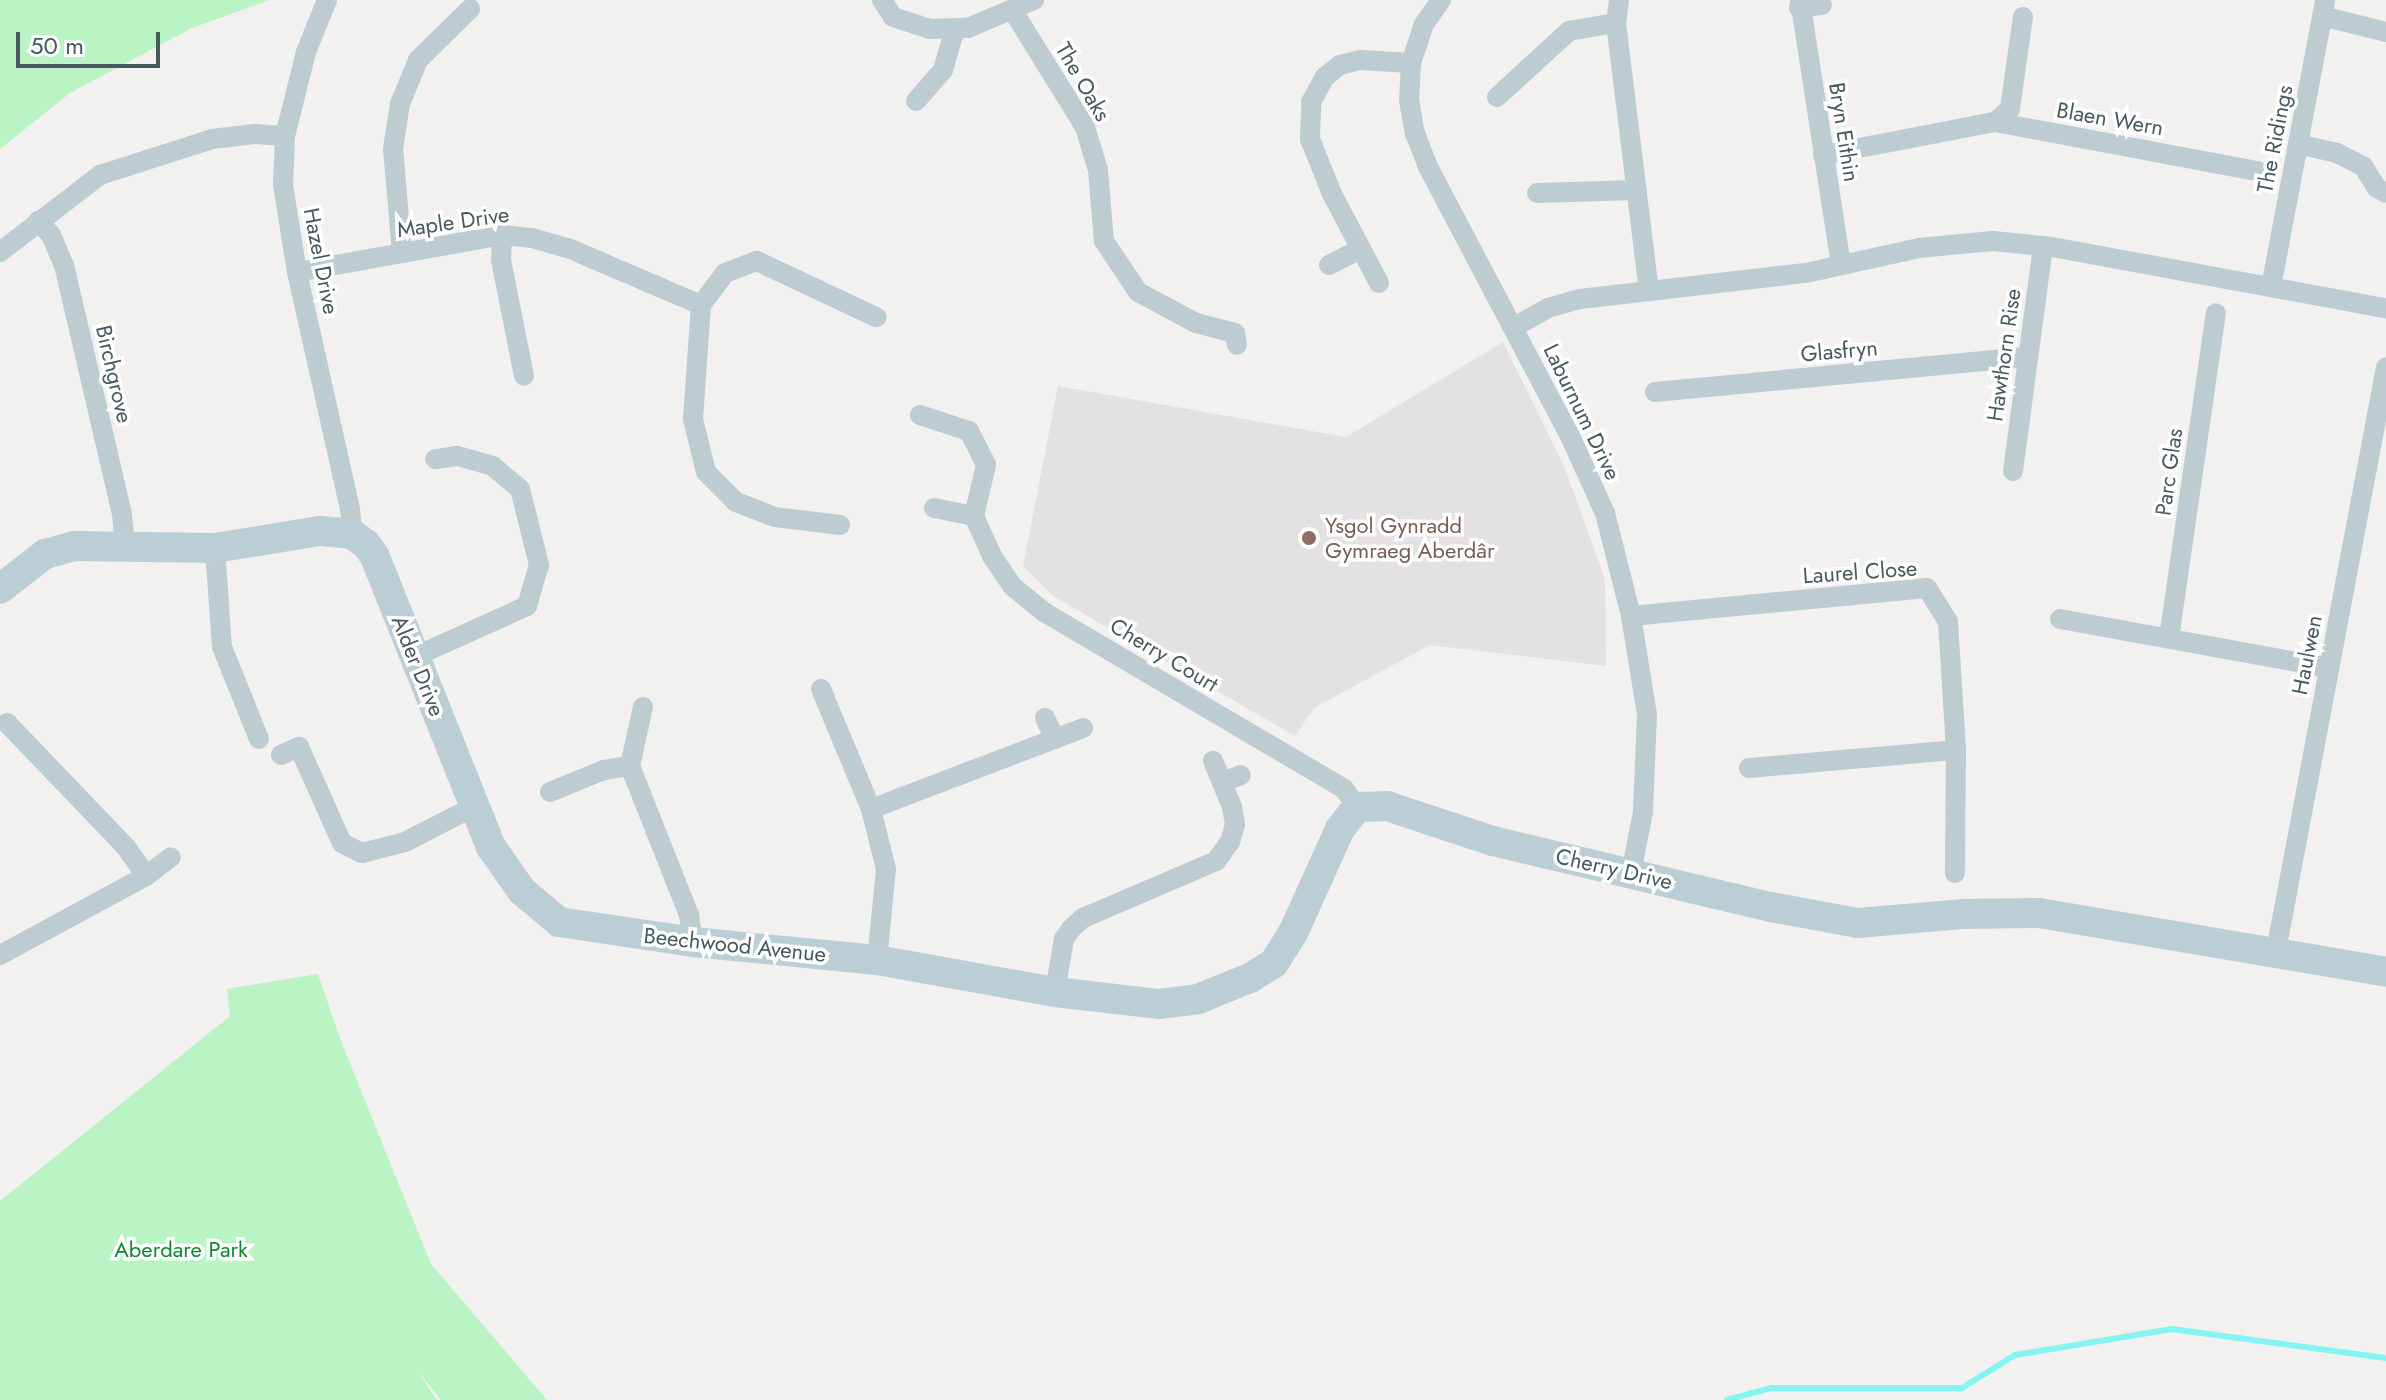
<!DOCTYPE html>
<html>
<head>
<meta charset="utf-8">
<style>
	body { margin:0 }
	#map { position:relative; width:2386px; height:1400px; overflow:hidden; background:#f3f0f0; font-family:Jost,sans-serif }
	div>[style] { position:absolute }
	.education>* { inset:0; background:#e4e1e3 }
	.green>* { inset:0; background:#bbf4c4 }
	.stream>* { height:6px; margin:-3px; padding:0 3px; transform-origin:3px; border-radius:3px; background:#84f5f3 }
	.street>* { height:20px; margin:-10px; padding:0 10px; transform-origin:10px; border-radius:10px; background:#bcccd0 }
	.secondary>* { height:30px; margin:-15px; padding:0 15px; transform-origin:15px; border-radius:15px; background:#bcced5 }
	.dots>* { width:22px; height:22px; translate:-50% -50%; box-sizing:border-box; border:4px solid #fff; border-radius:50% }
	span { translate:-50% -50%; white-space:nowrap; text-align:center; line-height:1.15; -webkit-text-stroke:7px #fff; paint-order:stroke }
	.street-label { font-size:22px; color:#46595f }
	.education-label { font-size:22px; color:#785e54 }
	.left { translate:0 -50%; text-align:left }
	.park-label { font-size:22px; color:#0e8930 }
	.scale { position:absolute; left:16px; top:32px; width:144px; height:36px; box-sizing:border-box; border:4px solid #46595f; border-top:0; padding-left:10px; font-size:24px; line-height:28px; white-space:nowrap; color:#46595f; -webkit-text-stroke:6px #fff; paint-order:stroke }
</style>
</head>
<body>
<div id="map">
	<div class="education">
		<i style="clip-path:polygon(1503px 342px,1564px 466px,1605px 579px,1606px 666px,1430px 645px,1314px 708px,1295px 736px,1053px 596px,1023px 566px,1058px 386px,1346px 437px)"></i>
	</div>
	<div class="green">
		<i style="clip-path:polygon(0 0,270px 0,192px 28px,70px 93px,0 149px)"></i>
		<i style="clip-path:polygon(318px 974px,341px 1041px,431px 1264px,547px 1400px,441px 1400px,417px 1370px,437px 1400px,0 1400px,0 1201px,230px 1016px,227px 989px)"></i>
	</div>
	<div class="stream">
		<i style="left:1727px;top:1400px;width:46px;rotate:-15.3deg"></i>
		<i style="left:1771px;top:1388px;width:191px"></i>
		<i style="left:1962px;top:1388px;width:62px;rotate:-31.9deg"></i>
		<i style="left:2015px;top:1355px;width:159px;rotate:-9.4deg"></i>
		<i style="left:2172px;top:1329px;width:216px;rotate:7.7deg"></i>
	</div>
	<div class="street">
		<i style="left:327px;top:0;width:56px;rotate:112deg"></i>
		<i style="left:306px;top:52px;width:87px;rotate:104deg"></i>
		<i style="left:285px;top:136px;width:49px;rotate:92.3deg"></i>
		<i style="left:283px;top:185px;width:88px;rotate:80.9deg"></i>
		<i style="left:297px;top:272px;width:243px;rotate:77.4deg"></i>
		<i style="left:350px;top:509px;width:25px;rotate:85deg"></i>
		<i style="left:882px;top:0;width:20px;rotate:57deg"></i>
		<i style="left:893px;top:17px;width:39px;rotate:18deg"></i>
		<i style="left:930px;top:29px;width:38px;rotate:-2deg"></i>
		<i style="left:968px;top:28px;width:72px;rotate:-23deg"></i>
		<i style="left:1441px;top:0;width:29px;rotate:125deg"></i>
		<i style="left:1424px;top:24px;width:41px;rotate:108.4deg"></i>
		<i style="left:1411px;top:63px;width:37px;rotate:93deg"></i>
		<i style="left:1409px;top:100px;width:34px;rotate:80deg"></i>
		<i style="left:1415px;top:133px;width:34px;rotate:69deg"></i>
		<i style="left:1427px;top:165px;width:306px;rotate:62.2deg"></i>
		<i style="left:1570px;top:436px;width:85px;rotate:65.6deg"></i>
		<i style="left:1605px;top:513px;width:106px;rotate:75.8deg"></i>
		<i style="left:1631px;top:616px;width:100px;rotate:80.8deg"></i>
		<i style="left:1647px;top:715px;width:97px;rotate:92.4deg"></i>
		<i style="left:1643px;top:812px;width:62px;rotate:101.1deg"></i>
		<i style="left:1619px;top:0;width:23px;rotate:97deg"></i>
		<i style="left:1616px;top:23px;width:270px;rotate:83deg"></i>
		<i style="left:1800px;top:0;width:268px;rotate:81.2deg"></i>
		<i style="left:1799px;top:8px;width:23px;rotate:-7deg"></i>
		<i style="left:1013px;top:11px;width:137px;rotate:58.2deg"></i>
		<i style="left:1085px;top:127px;width:45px;rotate:73.2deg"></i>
		<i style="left:1098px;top:170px;width:71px;rotate:85.2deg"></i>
		<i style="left:1104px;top:241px;width:61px;rotate:56.3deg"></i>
		<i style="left:1138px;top:292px;width:66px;rotate:28.1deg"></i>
		<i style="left:1196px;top:323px;width:40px;rotate:14.4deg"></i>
		<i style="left:1235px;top:333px;width:12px;rotate:81deg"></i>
		<i style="left:2322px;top:16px;width:66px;rotate:14deg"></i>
		<i style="left:1497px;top:97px;width:98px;rotate:-42.5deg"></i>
		<i style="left:1569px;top:31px;width:48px;rotate:-9.7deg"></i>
		<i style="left:916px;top:101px;width:41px;rotate:-48.9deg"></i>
		<i style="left:943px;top:70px;width:43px;rotate:-73.7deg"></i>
		<i style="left:1995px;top:122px;width:268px;rotate:10.6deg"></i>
		<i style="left:2298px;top:144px;width:40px;rotate:13deg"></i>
		<i style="left:2337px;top:153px;width:29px;rotate:27deg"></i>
		<i style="left:2363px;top:166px;width:26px;rotate:58deg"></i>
		<i style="left:2377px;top:188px;width:10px;rotate:29deg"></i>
		<i style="left:1823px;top:155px;width:175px;rotate:-10.9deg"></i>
		<i style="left:1995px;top:122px;width:20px;rotate:-41deg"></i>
		<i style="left:2010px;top:109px;width:93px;rotate:-82deg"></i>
		<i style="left:1537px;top:193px;width:100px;rotate:-1.7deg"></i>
		<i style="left:38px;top:221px;width:19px;rotate:47deg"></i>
		<i style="left:51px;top:235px;width:33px;rotate:67deg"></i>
		<i style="left:64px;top:265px;width:256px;rotate:76.9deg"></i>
		<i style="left:122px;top:514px;width:32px;rotate:85deg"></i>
		<i style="left:502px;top:235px;width:25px;rotate:92deg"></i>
		<i style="left:501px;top:260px;width:118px;rotate:78.8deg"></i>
		<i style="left:0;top:252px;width:126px;rotate:-37.6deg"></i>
		<i style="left:100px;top:175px;width:118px;rotate:-17.8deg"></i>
		<i style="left:212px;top:139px;width:43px;rotate:-6.6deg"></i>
		<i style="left:255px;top:134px;width:30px;rotate:4deg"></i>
		<i style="left:402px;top:253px;width:104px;rotate:-94.9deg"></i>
		<i style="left:393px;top:149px;width:46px;rotate:-81.2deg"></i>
		<i style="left:400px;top:104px;width:48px;rotate:-67.8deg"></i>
		<i style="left:418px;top:60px;width:73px;rotate:-44.4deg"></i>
		<i style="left:1329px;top:265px;width:36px;rotate:-27deg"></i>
		<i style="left:297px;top:272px;width:208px;rotate:-10.2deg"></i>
		<i style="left:502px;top:235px;width:30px;rotate:6deg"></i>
		<i style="left:532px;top:238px;width:37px;rotate:16deg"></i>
		<i style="left:568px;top:248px;width:145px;rotate:23.2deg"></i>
		<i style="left:1379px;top:283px;width:101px;rotate:-117.8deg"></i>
		<i style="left:1332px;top:194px;width:59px;rotate:-111.8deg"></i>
		<i style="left:1310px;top:139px;width:37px;rotate:-88deg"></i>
		<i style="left:1311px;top:102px;width:29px;rotate:-61deg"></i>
		<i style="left:1325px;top:77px;width:19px;rotate:-39deg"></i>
		<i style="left:1340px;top:65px;width:21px;rotate:-14deg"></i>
		<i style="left:1360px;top:60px;width:51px;rotate:3.4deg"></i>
		<i style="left:2271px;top:287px;width:292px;rotate:-79.3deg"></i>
		<i style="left:1514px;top:327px;width:39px;rotate:-29deg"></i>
		<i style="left:1548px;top:308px;width:33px;rotate:-16deg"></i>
		<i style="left:1580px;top:299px;width:227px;rotate:-6.6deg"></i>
		<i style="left:1806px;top:273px;width:116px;rotate:-12.5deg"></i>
		<i style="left:1919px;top:248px;width:74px;rotate:-5.4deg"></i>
		<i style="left:1993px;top:241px;width:59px;rotate:5.8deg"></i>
		<i style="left:2052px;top:247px;width:340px;rotate:10.4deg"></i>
		<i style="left:1655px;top:392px;width:375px;rotate:-5.4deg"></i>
		<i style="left:920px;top:415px;width:52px;rotate:18.1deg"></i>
		<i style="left:969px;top:431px;width:38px;rotate:63deg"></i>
		<i style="left:986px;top:465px;width:52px;rotate:103.2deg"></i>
		<i style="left:974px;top:516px;width:44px;rotate:65.8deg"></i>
		<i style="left:992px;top:556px;width:36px;rotate:56deg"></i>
		<i style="left:1012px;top:586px;width:41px;rotate:39.1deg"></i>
		<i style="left:1044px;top:612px;width:348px;rotate:30.5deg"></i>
		<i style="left:1344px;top:789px;width:22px;rotate:54deg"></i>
		<i style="left:2013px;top:471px;width:227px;rotate:-82.4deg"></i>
		<i style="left:934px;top:508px;width:41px;rotate:11.3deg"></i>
		<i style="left:840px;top:525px;width:65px;rotate:-173deg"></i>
		<i style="left:775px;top:517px;width:42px;rotate:-159deg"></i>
		<i style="left:736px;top:502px;width:42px;rotate:-135deg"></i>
		<i style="left:706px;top:472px;width:55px;rotate:-103.8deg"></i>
		<i style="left:693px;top:419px;width:114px;rotate:-86deg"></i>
		<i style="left:701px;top:305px;width:40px;rotate:-53deg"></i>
		<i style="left:725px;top:273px;width:34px;rotate:-21deg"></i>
		<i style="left:757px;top:261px;width:132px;rotate:25.2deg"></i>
		<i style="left:215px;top:548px;width:99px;rotate:86deg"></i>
		<i style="left:222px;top:647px;width:99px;rotate:68.1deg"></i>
		<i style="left:1631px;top:616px;width:297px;rotate:-5.4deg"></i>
		<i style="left:1927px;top:588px;width:40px;rotate:58deg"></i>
		<i style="left:1948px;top:622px;width:128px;rotate:86.4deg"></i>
		<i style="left:1956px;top:750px;width:123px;rotate:90.5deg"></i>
		<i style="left:2060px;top:619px;width:273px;rotate:10.3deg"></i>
		<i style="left:2169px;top:638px;width:328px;rotate:-81.8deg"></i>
		<i style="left:414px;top:657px;width:124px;rotate:-24.3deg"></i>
		<i style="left:527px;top:606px;width:43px;rotate:-73.7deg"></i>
		<i style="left:539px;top:565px;width:78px;rotate:-104deg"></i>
		<i style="left:520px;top:489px;width:35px;rotate:-140deg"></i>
		<i style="left:493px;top:466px;width:37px;rotate:-164deg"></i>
		<i style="left:457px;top:456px;width:22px;rotate:172deg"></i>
		<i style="left:821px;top:689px;width:130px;rotate:67.4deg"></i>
		<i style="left:871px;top:809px;width:62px;rotate:76deg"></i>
		<i style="left:886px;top:869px;width:91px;rotate:95.6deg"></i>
		<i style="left:643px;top:707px;width:60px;rotate:102.4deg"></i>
		<i style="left:630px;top:766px;width:160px;rotate:68.4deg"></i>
		<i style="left:689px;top:915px;width:27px;rotate:82deg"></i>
		<i style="left:1045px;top:718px;width:23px;rotate:65deg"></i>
		<i style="left:7px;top:723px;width:172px;rotate:46.2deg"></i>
		<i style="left:126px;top:847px;width:35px;rotate:55deg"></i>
		<i style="left:281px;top:755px;width:20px;rotate:-24deg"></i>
		<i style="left:299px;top:747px;width:105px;rotate:65.9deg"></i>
		<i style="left:342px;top:843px;width:22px;rotate:27deg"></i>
		<i style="left:362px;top:853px;width:44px;rotate:-14.3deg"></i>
		<i style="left:405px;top:842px;width:79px;rotate:-27.2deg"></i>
		<i style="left:1749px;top:768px;width:208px;rotate:-5deg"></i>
		<i style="left:1223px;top:782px;width:19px;rotate:-21deg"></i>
		<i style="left:550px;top:792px;width:58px;rotate:-22.2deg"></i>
		<i style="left:604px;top:770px;width:26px;rotate:-9deg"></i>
		<i style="left:871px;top:809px;width:227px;rotate:-20.9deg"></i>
		<i style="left:2276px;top:951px;width:594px;rotate:-79.33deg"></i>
		<i style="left:0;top:955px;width:166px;rotate:-28.4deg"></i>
		<i style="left:146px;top:876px;width:31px;rotate:-37deg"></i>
		<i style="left:1055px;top:992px;width:54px;rotate:-80.4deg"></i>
		<i style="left:1064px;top:939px;width:12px;rotate:-55deg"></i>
		<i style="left:1071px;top:929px;width:16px;rotate:-43deg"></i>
		<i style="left:1083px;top:918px;width:145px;rotate:-23.2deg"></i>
		<i style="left:1216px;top:861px;width:24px;rotate:-54deg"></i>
		<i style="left:1230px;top:842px;width:18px;rotate:-74deg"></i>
		<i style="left:1235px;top:825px;width:18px;rotate:-99deg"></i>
		<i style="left:1232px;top:807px;width:50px;rotate:-112.4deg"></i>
	</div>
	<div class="secondary">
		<i style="left:0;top:589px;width:57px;rotate:-37.9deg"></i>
		<i style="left:45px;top:554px;width:30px;rotate:-15deg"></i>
		<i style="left:74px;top:546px;width:141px;rotate:0.8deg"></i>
		<i style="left:215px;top:548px;width:106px;rotate:-9.2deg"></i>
		<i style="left:320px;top:531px;width:32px;rotate:5deg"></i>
		<i style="left:352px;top:534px;width:17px;rotate:36deg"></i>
		<i style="left:366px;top:544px;width:16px;rotate:55deg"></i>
		<i style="left:375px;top:557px;width:312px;rotate:68.2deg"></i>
		<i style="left:491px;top:847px;width:54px;rotate:54.8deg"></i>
		<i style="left:522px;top:891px;width:48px;rotate:40deg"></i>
		<i style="left:559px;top:922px;width:135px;rotate:8.5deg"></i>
		<i style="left:693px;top:942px;width:185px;rotate:5.6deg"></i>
		<i style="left:877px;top:960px;width:181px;rotate:10.2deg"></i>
		<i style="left:1055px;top:992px;width:105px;rotate:6.6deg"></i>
		<i style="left:1159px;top:1004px;width:39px;rotate:-7deg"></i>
		<i style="left:1198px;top:999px;width:56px;rotate:-22deg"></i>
		<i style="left:1250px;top:978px;width:28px;rotate:-32deg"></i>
		<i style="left:1274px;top:963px;width:36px;rotate:-58deg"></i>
		<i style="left:1293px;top:933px;width:114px;rotate:-65.7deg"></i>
		<i style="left:1340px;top:829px;width:28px;rotate:-52deg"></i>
		<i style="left:1357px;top:807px;width:30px;rotate:-2deg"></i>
		<i style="left:1387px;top:806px;width:112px;rotate:18.3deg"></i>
		<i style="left:1493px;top:841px;width:286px;rotate:13.4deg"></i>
		<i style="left:1771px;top:907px;width:88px;rotate:10.4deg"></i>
		<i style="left:1858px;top:923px;width:104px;rotate:-4.9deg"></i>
		<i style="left:1962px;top:914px;width:77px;rotate:-0.7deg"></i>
		<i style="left:2039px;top:913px;width:352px;rotate:9.6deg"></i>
	</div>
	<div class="dots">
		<i style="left:1309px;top:538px;background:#8d6e63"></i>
	</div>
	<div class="street-label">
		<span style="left:1083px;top:82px;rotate:60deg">The Oaks</span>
		<span style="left:2110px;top:119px;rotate:10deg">Blaen Wern</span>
		<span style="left:1844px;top:132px;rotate:81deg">Bryn Eithin</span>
		<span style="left:2275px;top:139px;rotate:-79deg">The Ridings</span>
		<span style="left:453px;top:222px;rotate:-8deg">Maple Drive</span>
		<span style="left:321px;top:261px;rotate:79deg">Hazel Drive</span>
		<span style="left:1839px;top:351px;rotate:-5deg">Glasfryn</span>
		<span style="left:2004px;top:355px;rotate:-82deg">Hawthorn Rise</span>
		<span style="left:114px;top:374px;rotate:77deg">Birchgrove</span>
		<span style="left:1582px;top:412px;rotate:64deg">Laburnum Drive</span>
		<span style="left:2169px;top:472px;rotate:-82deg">Parc Glas</span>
		<span style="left:1860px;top:572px;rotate:-4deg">Laurel Close</span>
		<span style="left:1164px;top:655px;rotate:31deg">Cherry Court</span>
		<span style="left:2307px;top:655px;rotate:-79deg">Haulwen</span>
		<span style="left:418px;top:666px;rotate:68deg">Alder Drive</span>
		<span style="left:1614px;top:869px;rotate:13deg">Cherry Drive</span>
		<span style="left:735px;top:945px;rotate:6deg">Beechwood Avenue</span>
	</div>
	<div class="education-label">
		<span class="left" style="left:1325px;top:538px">Ysgol Gynradd<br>Gymraeg Aberdâr</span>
	</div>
	<div class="park-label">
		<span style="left:181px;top:1250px">Aberdare Park</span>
	</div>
	<div class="scale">50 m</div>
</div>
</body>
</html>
